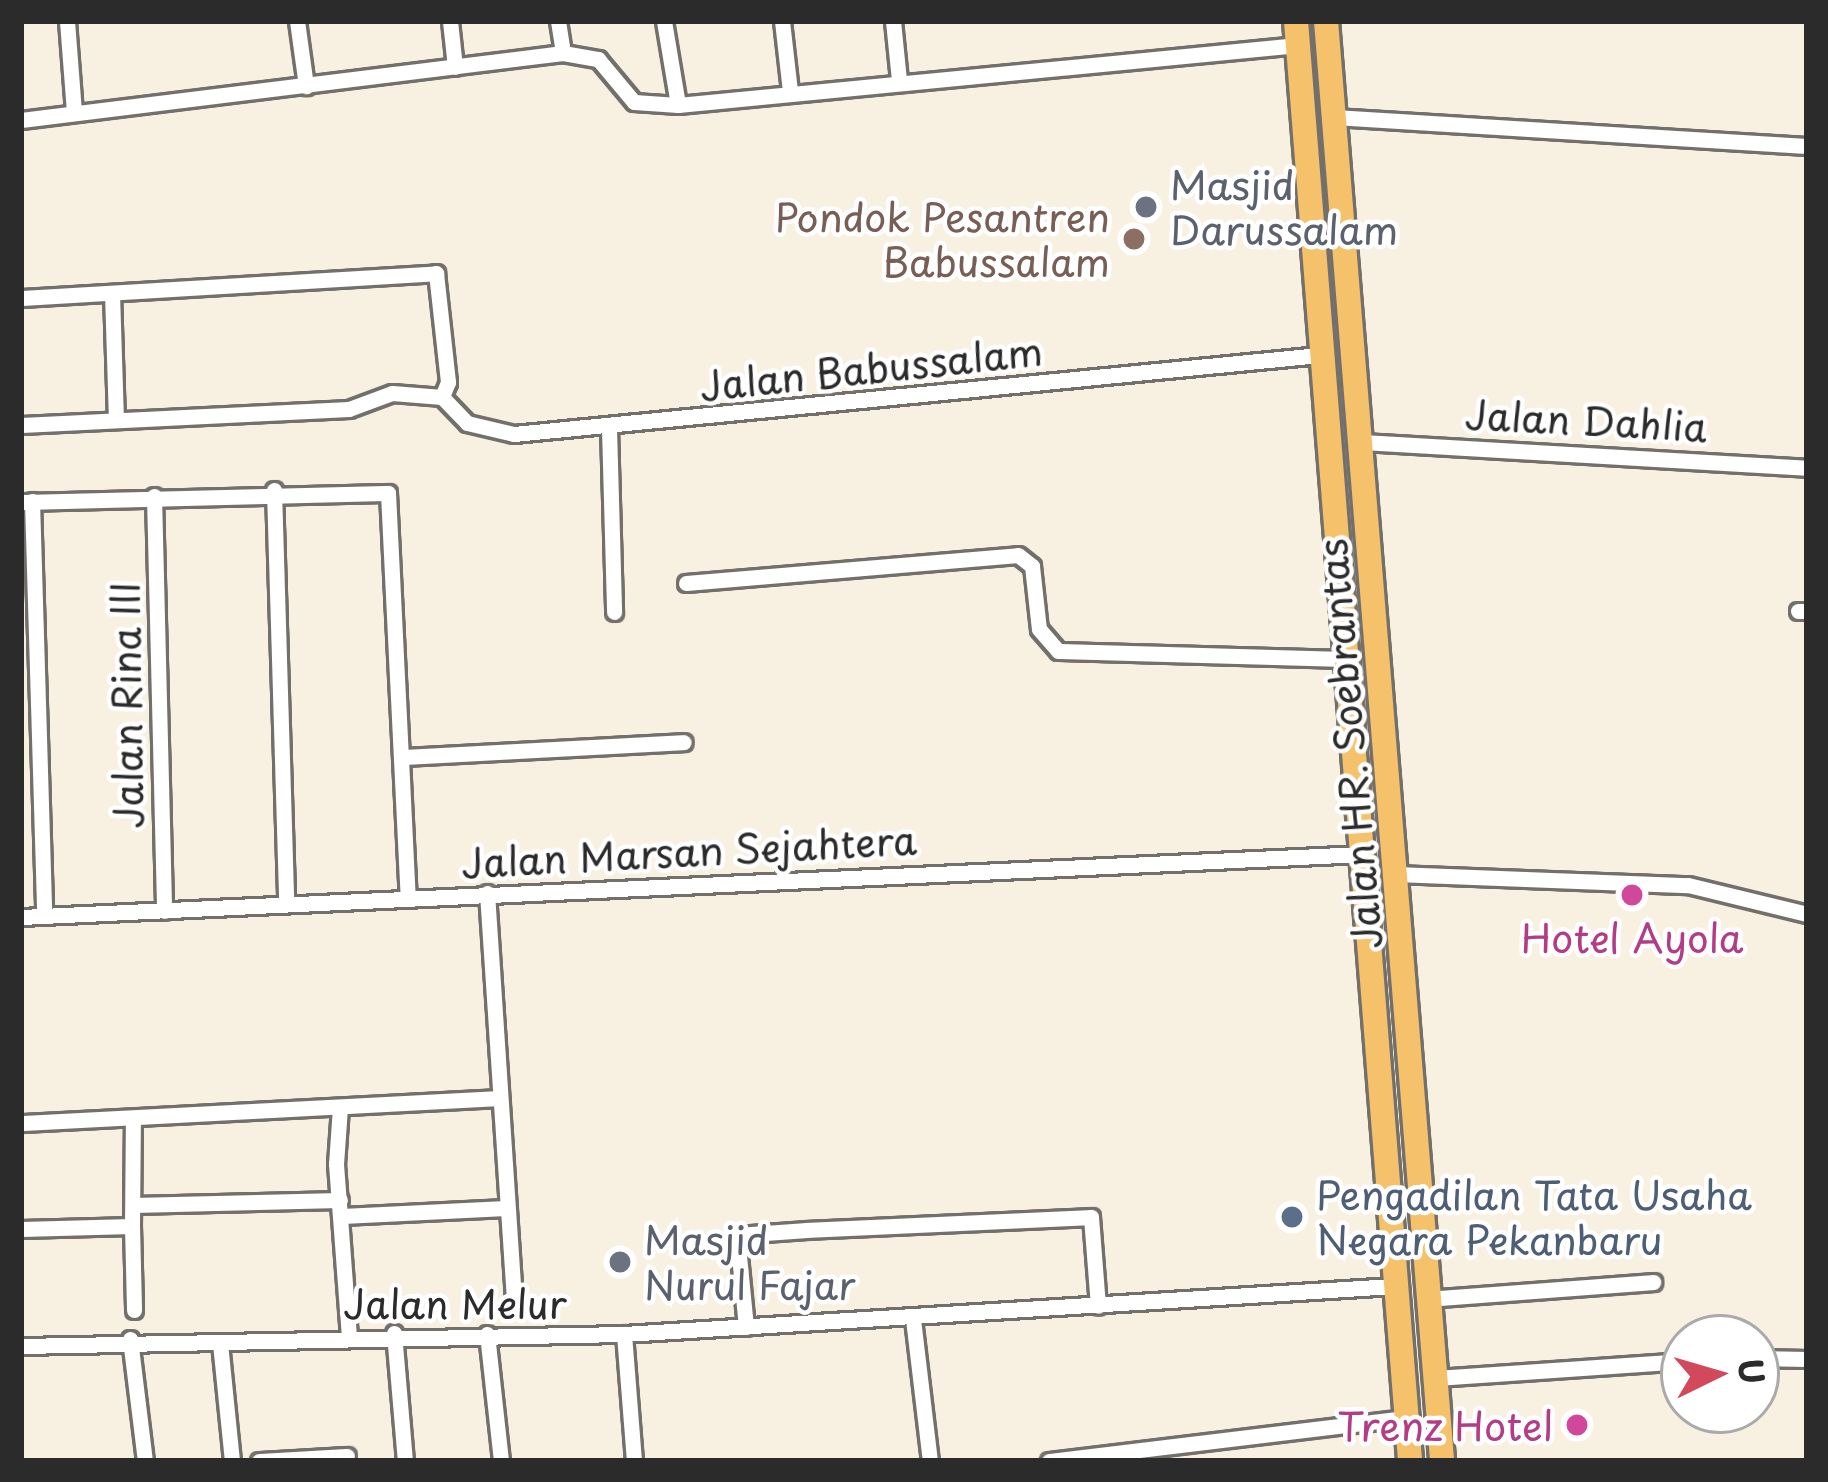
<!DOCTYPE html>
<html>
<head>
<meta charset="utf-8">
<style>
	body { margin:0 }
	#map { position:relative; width:1828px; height:1482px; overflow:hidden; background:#f8f0e1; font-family:"Playpen Sans",sans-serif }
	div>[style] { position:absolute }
	.roads { filter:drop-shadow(3px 0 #73706b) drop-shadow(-3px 0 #73706b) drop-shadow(0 3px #73706b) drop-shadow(0 -3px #73706b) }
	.street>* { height:15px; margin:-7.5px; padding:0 7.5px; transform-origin:7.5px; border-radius:7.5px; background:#fff }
	.primary>* { height:24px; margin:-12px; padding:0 12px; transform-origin:12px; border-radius:12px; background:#f5c16b }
	.dots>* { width:33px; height:33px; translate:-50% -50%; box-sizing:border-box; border:6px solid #fff; border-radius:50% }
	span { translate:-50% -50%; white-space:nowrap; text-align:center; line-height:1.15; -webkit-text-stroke:9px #fff; paint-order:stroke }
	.worship-label { font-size:39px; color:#5b616d }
	.left { translate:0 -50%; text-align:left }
	.education-label { font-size:39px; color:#785e54 }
	.right { translate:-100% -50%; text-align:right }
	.street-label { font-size:39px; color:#2b2b2b }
	.hotel-label { font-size:39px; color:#b23c85 }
	.service-label { font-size:39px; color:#4e5e75 }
	.frame { position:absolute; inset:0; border:24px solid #2b2b2b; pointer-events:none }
	.north { position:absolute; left:1660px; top:1314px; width:120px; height:120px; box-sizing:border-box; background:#fff; border:3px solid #aaa; border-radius:50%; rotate:85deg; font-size:33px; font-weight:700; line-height:48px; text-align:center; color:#2b2b2b }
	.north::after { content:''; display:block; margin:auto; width:42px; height:54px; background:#d1495b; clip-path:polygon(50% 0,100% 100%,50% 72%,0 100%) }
</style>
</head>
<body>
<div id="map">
	<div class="roads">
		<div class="street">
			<i style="left:67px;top:21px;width:92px;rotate:85.6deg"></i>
			<i style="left:297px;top:21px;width:66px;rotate:82.1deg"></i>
			<i style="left:450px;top:21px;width:46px;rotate:83.8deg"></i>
			<i style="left:558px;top:21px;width:32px;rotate:81deg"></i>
			<i style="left:664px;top:21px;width:85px;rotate:80.5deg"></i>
			<i style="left:782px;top:21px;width:70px;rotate:83.5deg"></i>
			<i style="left:893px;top:21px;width:59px;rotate:84.2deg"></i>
			<i style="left:1333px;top:117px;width:475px;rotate:3.5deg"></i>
			<i style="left:21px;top:120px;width:546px;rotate:-7.05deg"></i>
			<i style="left:563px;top:53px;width:36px;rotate:10deg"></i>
			<i style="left:598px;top:59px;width:56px;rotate:50.1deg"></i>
			<i style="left:634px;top:102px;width:44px;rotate:3.9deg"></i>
			<i style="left:678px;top:105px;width:623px;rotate:-5.53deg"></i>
			<i style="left:112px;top:293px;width:127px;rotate:88.2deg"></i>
			<i style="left:21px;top:298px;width:416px;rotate:-3.4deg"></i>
			<i style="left:436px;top:273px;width:110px;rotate:83.7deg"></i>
			<i style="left:448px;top:382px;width:16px;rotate:112deg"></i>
			<i style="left:442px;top:397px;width:50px;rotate:-175.4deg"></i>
			<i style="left:392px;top:393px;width:46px;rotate:159.6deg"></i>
			<i style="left:349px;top:409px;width:328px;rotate:177.2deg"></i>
			<i style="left:442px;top:397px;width:36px;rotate:46deg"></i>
			<i style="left:467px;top:423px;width:48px;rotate:13.2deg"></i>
			<i style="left:514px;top:434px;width:810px;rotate:-5.6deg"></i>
			<i style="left:609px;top:428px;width:184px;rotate:88.4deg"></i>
			<i style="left:1361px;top:442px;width:447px;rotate:3.3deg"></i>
			<i style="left:274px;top:490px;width:414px;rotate:88.3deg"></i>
			<i style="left:154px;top:496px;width:415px;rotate:88.6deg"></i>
			<i style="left:32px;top:501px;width:415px;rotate:88.3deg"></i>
			<i style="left:21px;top:502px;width:367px;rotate:-1.4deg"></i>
			<i style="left:388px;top:493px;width:403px;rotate:87.2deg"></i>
			<i style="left:686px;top:583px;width:333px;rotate:-4.8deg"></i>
			<i style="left:1018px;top:555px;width:18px;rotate:38deg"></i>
			<i style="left:1032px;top:566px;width:63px;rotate:83.7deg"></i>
			<i style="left:1039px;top:629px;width:29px;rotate:49deg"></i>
			<i style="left:1058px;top:651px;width:288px;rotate:1.6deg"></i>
			<i style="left:1798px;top:611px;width:9px"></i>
			<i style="left:402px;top:757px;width:282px;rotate:-3deg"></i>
			<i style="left:1395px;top:874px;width:293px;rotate:2.2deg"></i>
			<i style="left:1688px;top:885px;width:122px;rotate:13.7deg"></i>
			<i style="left:487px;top:893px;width:418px;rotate:86.2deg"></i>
			<i style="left:21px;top:917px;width:1340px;rotate:-2.69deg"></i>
			<i style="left:340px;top:1107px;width:57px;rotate:94deg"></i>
			<i style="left:336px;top:1164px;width:171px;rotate:85.7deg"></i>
			<i style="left:21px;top:1123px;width:477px;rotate:-3deg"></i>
			<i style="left:133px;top:1205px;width:207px;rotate:-1.4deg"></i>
			<i style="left:342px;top:1216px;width:164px;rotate:-2.8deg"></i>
			<i style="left:132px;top:1226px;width:84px;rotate:88.6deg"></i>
			<i style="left:21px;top:1229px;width:111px;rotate:-1.5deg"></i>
			<i style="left:132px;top:1226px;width:106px;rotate:-89.5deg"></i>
			<i style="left:1427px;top:1299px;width:227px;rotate:-4.3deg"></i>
			<i style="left:913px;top:1319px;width:143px;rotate:83.2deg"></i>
			<i style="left:746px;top:1327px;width:92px;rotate:-95.6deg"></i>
			<i style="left:737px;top:1235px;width:70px;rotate:-4.1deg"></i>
			<i style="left:807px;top:1230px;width:284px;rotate:-2.6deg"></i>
			<i style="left:1091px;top:1217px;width:89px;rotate:85.5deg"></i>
			<i style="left:394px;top:1333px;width:128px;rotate:85.1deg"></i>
			<i style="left:487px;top:1334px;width:128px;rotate:83.7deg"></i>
			<i style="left:624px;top:1334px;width:127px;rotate:85.5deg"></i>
			<i style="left:130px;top:1339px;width:123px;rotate:83deg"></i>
			<i style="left:220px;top:1343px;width:119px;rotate:84.2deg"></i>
			<i style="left:21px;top:1346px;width:603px;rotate:-1.14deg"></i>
			<i style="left:624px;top:1334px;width:770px;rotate:-3.57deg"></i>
			<i style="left:1756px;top:1358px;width:51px;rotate:1.1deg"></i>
			<i style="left:1436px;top:1378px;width:249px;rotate:-3.9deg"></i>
			<i style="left:259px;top:1461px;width:88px;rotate:-3.3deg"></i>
			<i style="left:1049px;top:1461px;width:360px;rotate:-6.9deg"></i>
		</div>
		<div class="primary">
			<i style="left:1296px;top:21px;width:1445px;rotate:85.47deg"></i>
			<i style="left:1326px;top:21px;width:1445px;rotate:85.39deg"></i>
		</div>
	</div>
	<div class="dots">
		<i style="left:1146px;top:207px;background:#6b7280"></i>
		<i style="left:1134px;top:239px;background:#8d6e63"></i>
		<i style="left:1632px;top:895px;background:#d1479c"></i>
		<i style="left:1292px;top:1217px;background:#5c6f8a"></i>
		<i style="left:620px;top:1262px;background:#6b7280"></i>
		<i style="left:1577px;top:1425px;background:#d1479c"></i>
	</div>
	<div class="worship-label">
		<span class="left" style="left:1170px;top:207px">Masjid<br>Darussalam</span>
		<span class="left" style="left:644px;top:1262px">Masjid<br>Nurul Fajar</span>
	</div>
	<div class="education-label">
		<span class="right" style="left:1110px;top:239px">Pondok Pesantren<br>Babussalam</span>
	</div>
	<div class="street-label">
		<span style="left:871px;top:368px;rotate:-6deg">Jalan Babussalam</span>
		<span style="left:1586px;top:420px;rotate:3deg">Jalan Dahlia</span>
		<span style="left:126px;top:705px;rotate:-91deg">Jalan Rina III</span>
		<span style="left:1349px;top:744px;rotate:-95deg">Jalan HR. Soebrantas</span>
		<span style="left:689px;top:851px;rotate:-3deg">Jalan Marsan Sejahtera</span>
		<span style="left:455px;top:1303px">Jalan Melur</span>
	</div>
	<div class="hotel-label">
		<span style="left:1632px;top:937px">Hotel Ayola</span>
		<span class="right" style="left:1553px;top:1425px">Trenz Hotel</span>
	</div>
	<div class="service-label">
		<span class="left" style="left:1316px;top:1217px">Pengadilan Tata Usaha<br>Negara Pekanbaru</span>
	</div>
	<div class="frame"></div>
	<div class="north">U</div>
</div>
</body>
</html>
